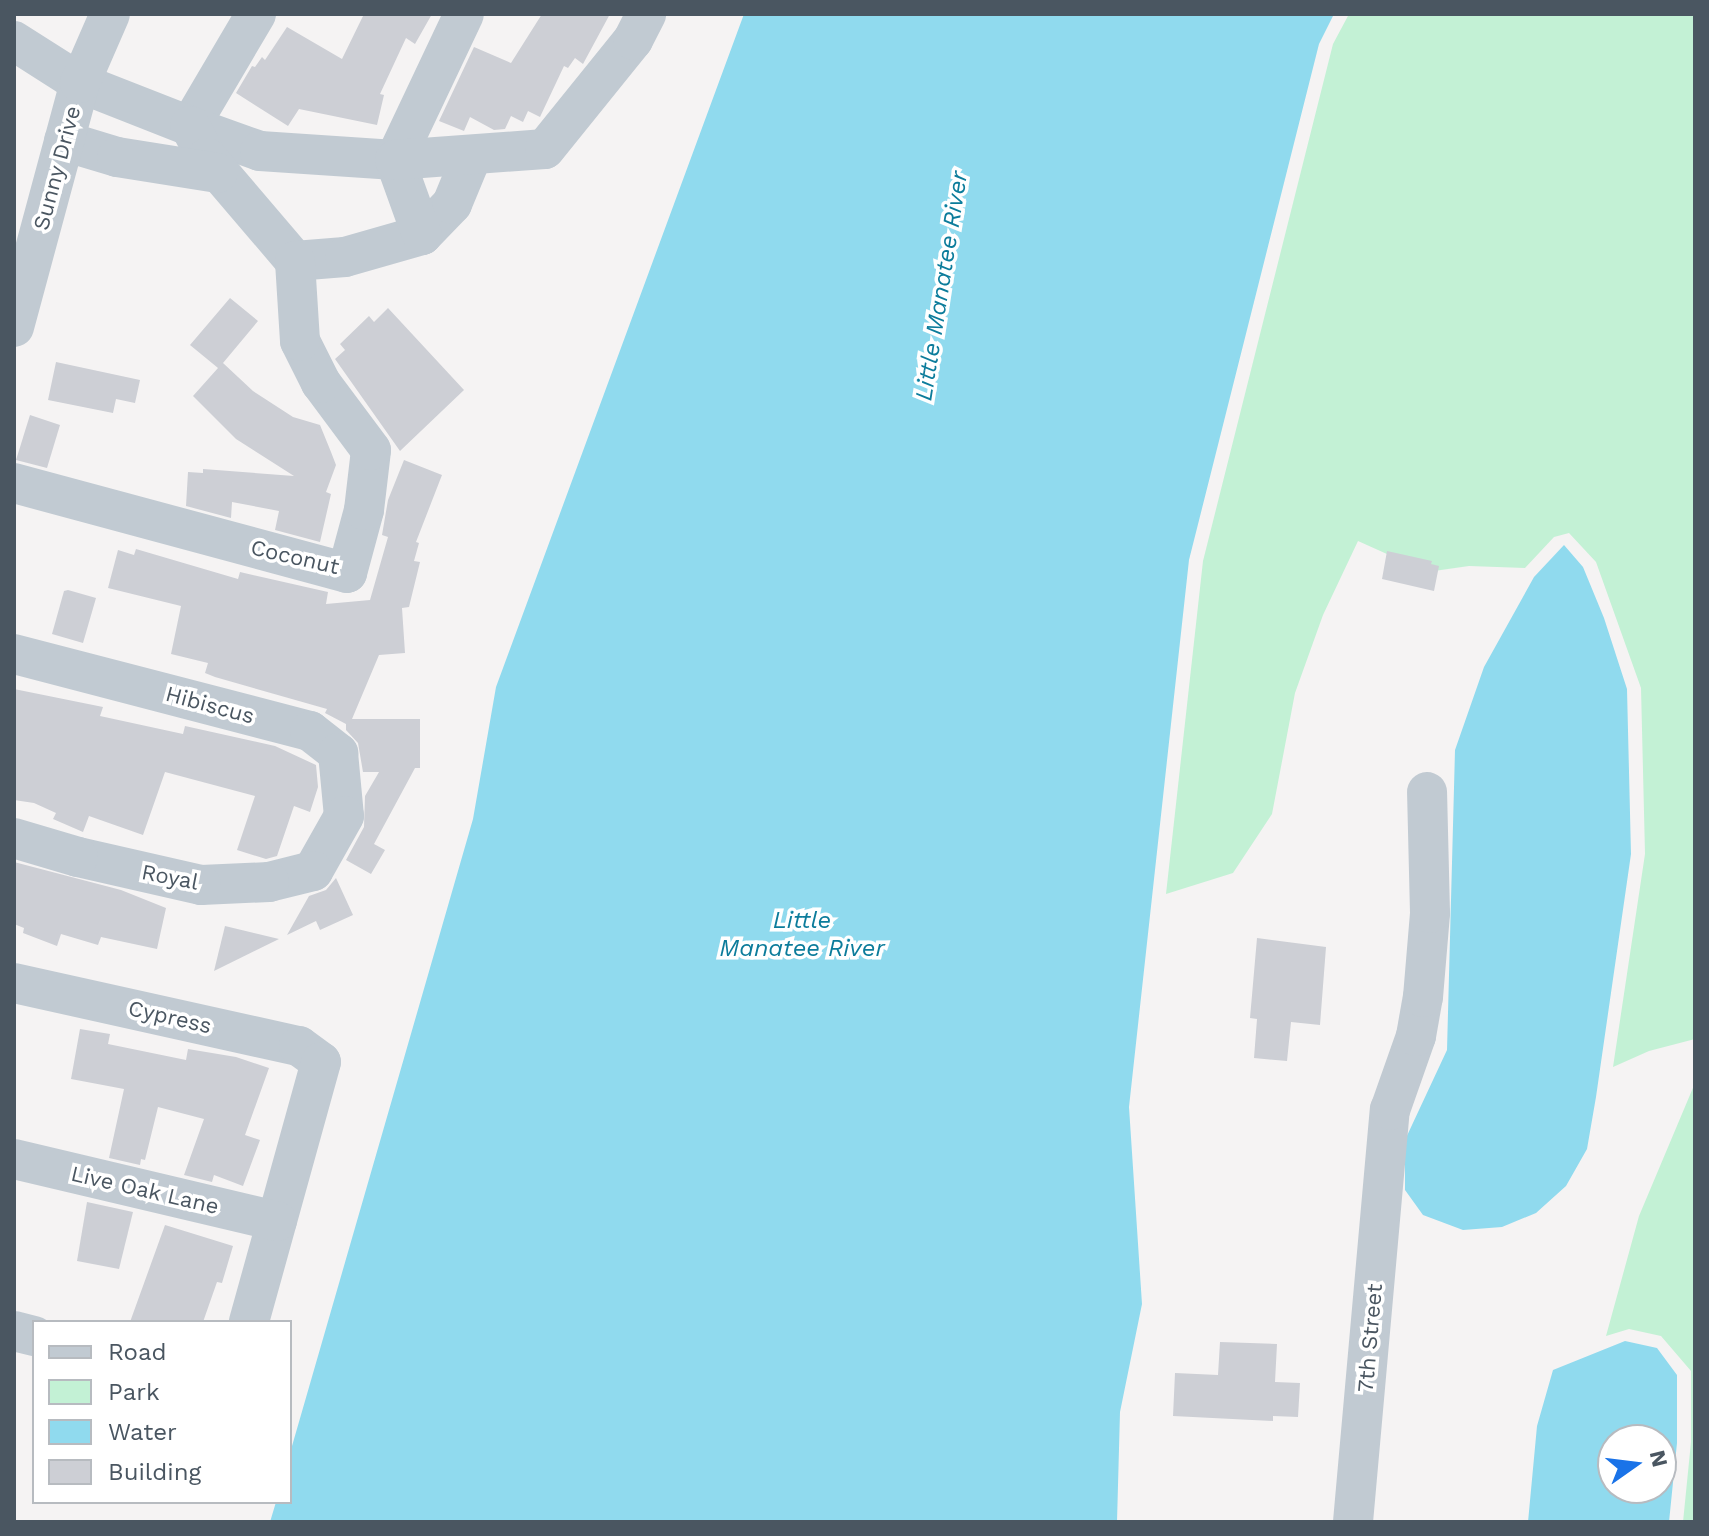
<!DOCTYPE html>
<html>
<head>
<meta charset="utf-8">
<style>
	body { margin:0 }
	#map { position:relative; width:1709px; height:1536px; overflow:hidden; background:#f5f3f3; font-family:"Work Sans",sans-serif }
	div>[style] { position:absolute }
	.green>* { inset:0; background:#c3f1d5 }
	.water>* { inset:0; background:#90daee }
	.building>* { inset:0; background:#cdcfd5 }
	.minor>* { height:40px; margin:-20px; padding:0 20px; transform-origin:20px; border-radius:20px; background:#c1cad2 }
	span { translate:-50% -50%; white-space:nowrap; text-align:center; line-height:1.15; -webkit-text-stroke:7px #fff; paint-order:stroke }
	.street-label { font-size:22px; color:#4a5661 }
	.water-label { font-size:24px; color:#0c7c9b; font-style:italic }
	.frame { position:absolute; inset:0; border:16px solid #4a5661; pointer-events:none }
	.legend { position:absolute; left:32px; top:1320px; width:260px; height:184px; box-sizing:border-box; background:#fff; border:2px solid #b7bbc0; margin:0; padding:10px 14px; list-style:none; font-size:24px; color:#4a5661 }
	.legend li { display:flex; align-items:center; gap:16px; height:40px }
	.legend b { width:40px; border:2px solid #b7bbc0 }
	.north { position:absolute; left:1597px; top:1424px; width:80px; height:80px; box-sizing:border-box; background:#fff; border:2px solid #b7bbc0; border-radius:50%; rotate:76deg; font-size:22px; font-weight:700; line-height:32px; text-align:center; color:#4a5661 }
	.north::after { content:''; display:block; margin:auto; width:28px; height:36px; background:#1a73e8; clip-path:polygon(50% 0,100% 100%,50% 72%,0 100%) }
</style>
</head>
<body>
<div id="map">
	<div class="green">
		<i style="clip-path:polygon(1349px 14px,1695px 14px,1695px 1039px,1649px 1051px,1613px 1067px,1645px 854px,1641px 688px,1596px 562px,1569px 533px,1554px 537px,1525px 568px,1469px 566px,1427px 572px,1358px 541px,1323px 615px,1295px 693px,1272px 814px,1233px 873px,1166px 894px,1203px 561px,1333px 44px)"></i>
		<i style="clip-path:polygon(1695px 1083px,1695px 1522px,1683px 1522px,1691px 1442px,1691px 1371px,1661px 1336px,1629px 1329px,1606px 1336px,1639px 1216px)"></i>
	</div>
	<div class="water">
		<i style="clip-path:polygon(744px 14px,1334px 14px,1319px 44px,1189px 560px,1129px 1107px,1142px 1304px,1120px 1412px,1117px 1522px,270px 1522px,276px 1502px,290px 1502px,290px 1453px,473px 819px,496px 687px)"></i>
		<i style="clip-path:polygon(1564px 545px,1583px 567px,1604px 618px,1627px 689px,1631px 854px,1596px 1097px,1587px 1149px,1566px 1186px,1536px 1213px,1502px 1227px,1463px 1230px,1423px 1215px,1405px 1190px,1405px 1140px,1447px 1050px,1455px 750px,1484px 667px,1534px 577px)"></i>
		<i style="clip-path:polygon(evenodd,1625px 1341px,1657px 1348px,1677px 1375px,1677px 1443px,1669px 1522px,1528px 1522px,1537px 1426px,1553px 1370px,1625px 1341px,1613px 1440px,1661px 1440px,1661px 1488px,1613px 1488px,1613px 1440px)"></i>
	</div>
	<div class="building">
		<i style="clip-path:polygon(364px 14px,432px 14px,415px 44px,406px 38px,380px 94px,384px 95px,377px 125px,299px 109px,288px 126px,236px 93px,252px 66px,255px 67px,262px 57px,265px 60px,287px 27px,342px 59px)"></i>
		<i style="clip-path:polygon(542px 14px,610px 14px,583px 64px,575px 58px,568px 68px,564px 66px,540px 117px,528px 111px,523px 122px,511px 116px,505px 129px,494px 130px,470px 117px,464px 131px,439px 121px,474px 47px,511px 63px)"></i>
		<i style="clip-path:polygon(230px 298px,258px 321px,223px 363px,253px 391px,293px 417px,320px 425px,331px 452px,336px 465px,326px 492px,331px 494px,320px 542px,275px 530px,279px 511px,232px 502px,231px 518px,186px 506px,188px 472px,203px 473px,203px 469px,294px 476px,236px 439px,193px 396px,218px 368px,190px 345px)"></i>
		<i style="clip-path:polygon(388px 308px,464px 390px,400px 451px,335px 359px,345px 350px,340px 344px,369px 316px,374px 322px)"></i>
		<i style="clip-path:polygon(56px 362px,140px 380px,135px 403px,116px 399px,113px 413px,48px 400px)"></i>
		<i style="clip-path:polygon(30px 415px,60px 425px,47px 468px,16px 460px)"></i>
		<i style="clip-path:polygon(404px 460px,442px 475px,416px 542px,419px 543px,414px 561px,420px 562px,409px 607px,402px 608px,405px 653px,379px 655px,352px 719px,420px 719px,420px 768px,415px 768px,374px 844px,385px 850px,371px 874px,346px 860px,364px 827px,365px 796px,379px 772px,363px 772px,358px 743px,346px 730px,346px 724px,325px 713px,327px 709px,215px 677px,205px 673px,208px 663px,171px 654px,181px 606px,108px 588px,118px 550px,134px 555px,136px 549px,238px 579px,240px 572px,328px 592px,326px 604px,370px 600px,388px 537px,382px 535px,388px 500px)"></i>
		<i style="clip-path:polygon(1387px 551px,1432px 561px,1431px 564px,1439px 566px,1434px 591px,1382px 579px)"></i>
		<i style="clip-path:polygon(68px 590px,96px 598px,83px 643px,52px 634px,64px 591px)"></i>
		<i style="clip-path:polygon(14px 689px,103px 707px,100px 716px,183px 734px,185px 726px,275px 746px,316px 765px,318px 787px,310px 812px,294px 806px,277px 856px,266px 859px,237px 850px,255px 796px,165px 772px,143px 835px,89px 816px,83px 832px,53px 819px,56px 813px,34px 803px,14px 800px)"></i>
		<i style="clip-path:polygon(14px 862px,121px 890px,166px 908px,157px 949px,101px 937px,98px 945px,61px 934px,57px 946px,23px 933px,24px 928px,14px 924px)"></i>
		<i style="clip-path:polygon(336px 878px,353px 915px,320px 930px,316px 921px,287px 935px,309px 896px,326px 890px)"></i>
		<i style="clip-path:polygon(225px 926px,279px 939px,214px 971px)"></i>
		<i style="clip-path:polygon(1257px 938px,1326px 947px,1320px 1025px,1291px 1022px,1287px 1061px,1254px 1058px,1257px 1019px,1250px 1018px)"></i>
		<i style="clip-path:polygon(80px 1029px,110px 1034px,108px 1044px,186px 1060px,188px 1049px,236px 1057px,269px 1068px,245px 1135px,260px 1140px,243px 1186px,214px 1175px,212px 1182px,184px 1175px,204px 1119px,158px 1107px,145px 1160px,141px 1159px,140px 1165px,109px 1158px,124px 1089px,71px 1079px)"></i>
		<i style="clip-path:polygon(87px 1202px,133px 1212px,119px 1269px,77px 1261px)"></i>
		<i style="clip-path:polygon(165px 1225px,233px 1246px,222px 1283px,217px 1282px,203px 1322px,130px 1322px)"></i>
		<i style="clip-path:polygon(1220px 1342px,1277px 1344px,1275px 1382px,1300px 1383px,1298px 1417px,1273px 1416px,1273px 1421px,1173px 1416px,1175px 1373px,1218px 1375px)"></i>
	</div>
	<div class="minor">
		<i style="left:256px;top:14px;width:130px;rotate:120.5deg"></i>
		<i style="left:190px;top:126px;width:74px;rotate:19.7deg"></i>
		<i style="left:260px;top:151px;width:135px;rotate:3.8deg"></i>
		<i style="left:395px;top:160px;width:161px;rotate:-64.7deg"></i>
		<i style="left:14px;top:41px;width:78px;rotate:32.5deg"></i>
		<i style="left:80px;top:83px;width:118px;rotate:21.4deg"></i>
		<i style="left:190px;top:126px;width:36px;rotate:62deg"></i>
		<i style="left:207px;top:158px;width:135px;rotate:49.5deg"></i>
		<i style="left:64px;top:141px;width:55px;rotate:16.8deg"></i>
		<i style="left:117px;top:157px;width:102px;rotate:9deg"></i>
		<i style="left:422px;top:235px;width:43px;rotate:-45.9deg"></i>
		<i style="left:452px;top:204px;width:50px;rotate:-67.6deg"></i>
		<i style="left:295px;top:261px;width:50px;rotate:-4.6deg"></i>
		<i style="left:345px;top:257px;width:80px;rotate:-15.9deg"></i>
		<i style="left:422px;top:235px;width:80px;rotate:-109.8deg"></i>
		<i style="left:395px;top:160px;width:150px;rotate:-4.2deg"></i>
		<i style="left:545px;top:149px;width:140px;rotate:-51.1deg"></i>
		<i style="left:633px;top:40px;width:29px;rotate:-63deg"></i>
		<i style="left:14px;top:327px;width:253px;rotate:-74.9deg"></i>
		<i style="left:80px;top:83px;width:75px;rotate:-66.5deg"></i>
		<i style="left:14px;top:483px;width:345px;rotate:15.1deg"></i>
		<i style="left:347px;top:573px;width:65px;rotate:-74.9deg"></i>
		<i style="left:364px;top:510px;width:60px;rotate:-83.3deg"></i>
		<i style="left:371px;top:450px;width:84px;rotate:-126.7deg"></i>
		<i style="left:321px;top:383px;width:47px;rotate:-116.6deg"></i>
		<i style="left:300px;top:341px;width:80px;rotate:-93.6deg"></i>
		<i style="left:14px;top:654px;width:306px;rotate:14.6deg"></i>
		<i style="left:310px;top:731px;width:36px;rotate:38deg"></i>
		<i style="left:338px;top:753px;width:63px;rotate:84.6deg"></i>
		<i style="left:344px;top:816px;width:63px;rotate:119.4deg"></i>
		<i style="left:313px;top:871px;width:45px;rotate:166deg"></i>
		<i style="left:269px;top:882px;width:68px;rotate:177.5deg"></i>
		<i style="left:201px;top:885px;width:126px;rotate:-167.2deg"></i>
		<i style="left:78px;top:857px;width:67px;rotate:-163.5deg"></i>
		<i style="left:14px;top:983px;width:292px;rotate:12.5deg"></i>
		<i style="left:299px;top:1046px;width:27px;rotate:36deg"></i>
		<i style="left:321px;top:1062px;width:270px;rotate:105.5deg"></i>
		<i style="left:14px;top:1159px;width:270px;rotate:13.3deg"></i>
		<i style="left:14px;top:1331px;width:21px;rotate:14deg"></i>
		<i style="left:1353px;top:1522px;width:414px;rotate:-84.9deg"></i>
		<i style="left:1390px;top:1110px;width:78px;rotate:-70.6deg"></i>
		<i style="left:1416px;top:1036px;width:40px;rotate:-80deg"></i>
		<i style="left:1423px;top:997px;width:84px;rotate:-85.2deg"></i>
		<i style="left:1430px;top:913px;width:121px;rotate:-91.4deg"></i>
	</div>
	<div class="street-label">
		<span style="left:57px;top:168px;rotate:-75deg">Sunny Drive</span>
		<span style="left:295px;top:557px;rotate:13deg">Coconut</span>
		<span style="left:210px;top:705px;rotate:15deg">Hibiscus</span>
		<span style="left:170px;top:877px;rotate:11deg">Royal</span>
		<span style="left:170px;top:1017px;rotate:13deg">Cypress</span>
		<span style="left:145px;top:1190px;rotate:13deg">Live Oak Lane</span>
		<span style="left:1370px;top:1338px;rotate:-85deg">7th Street</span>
	</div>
	<div class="water-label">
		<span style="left:942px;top:286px;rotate:-81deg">Little Manatee River</span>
		<span style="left:802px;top:935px">Little<br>Manatee River</span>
	</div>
	<div class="frame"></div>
	<ul class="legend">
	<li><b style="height:10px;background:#c1cad2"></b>Road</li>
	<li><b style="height:22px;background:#c3f1d5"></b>Park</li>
	<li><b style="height:22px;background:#90daee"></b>Water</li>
	<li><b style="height:22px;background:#cdcfd5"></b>Building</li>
	</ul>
	<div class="north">N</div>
</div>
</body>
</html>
